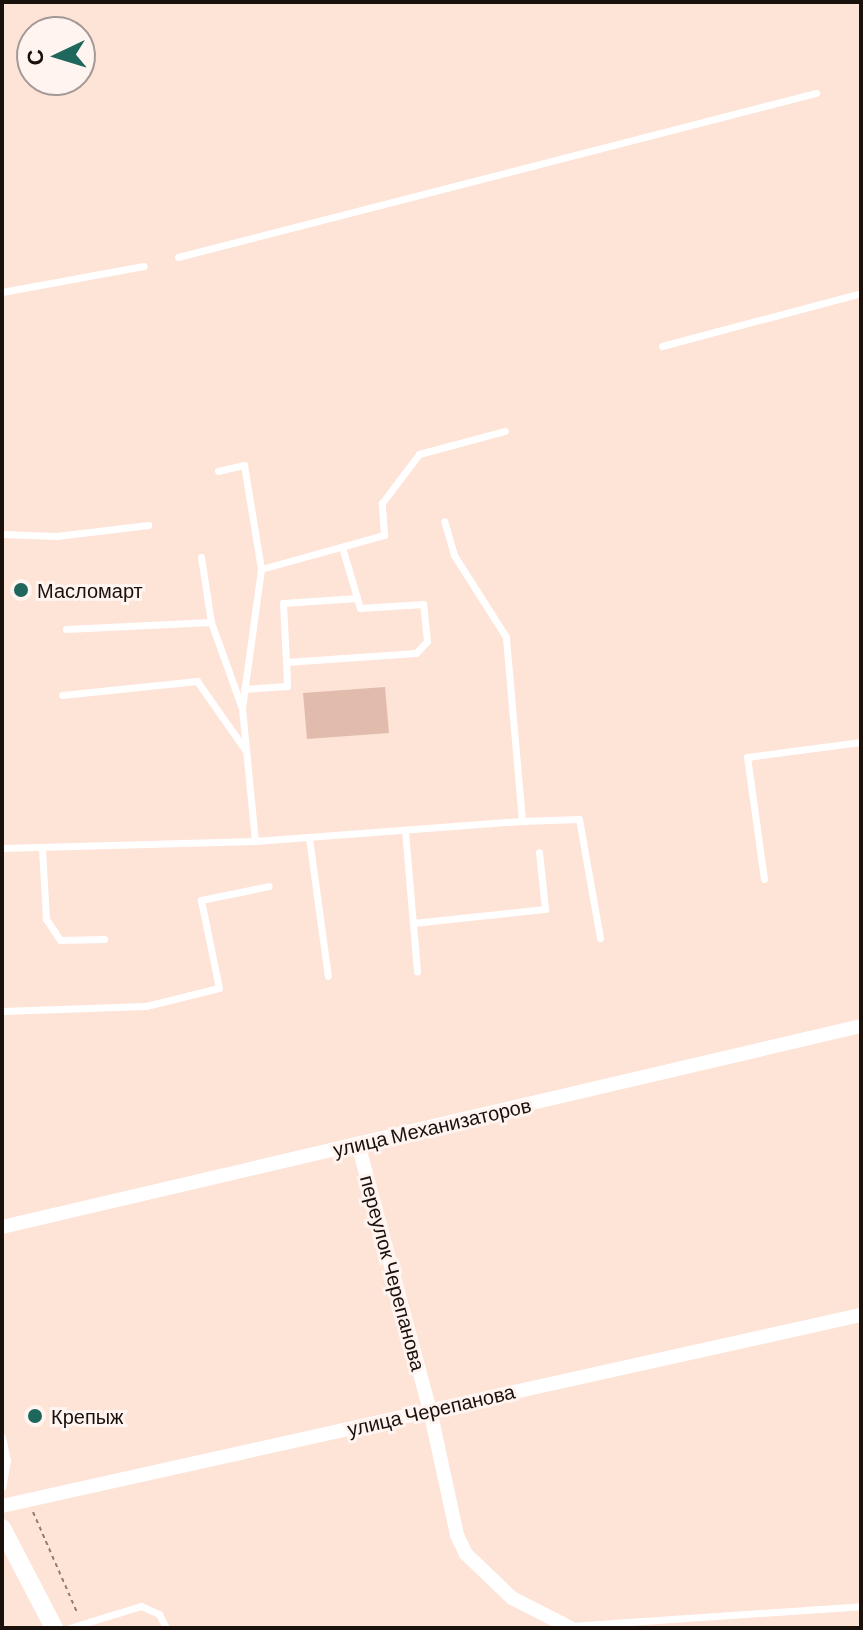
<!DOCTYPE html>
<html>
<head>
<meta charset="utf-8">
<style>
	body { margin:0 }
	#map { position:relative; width:863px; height:1630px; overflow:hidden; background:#fee3d7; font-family:Barlow,sans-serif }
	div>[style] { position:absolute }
	.green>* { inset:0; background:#e1bcac }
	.path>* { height:2px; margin-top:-1px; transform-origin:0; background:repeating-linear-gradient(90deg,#907e75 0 4px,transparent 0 8px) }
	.lane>* { height:7px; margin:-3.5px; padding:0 3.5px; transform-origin:3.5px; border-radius:3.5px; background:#fff }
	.street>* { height:14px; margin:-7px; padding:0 7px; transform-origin:7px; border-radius:7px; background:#fff }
	.secondary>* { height:18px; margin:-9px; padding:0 9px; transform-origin:9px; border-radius:9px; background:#fff }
	.dots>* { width:22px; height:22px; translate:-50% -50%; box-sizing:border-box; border:4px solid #fff4ef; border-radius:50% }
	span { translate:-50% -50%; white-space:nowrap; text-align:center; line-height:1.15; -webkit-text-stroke:6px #fff4ef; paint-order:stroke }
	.poi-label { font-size:20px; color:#1a110d }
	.left { translate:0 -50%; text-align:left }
	.street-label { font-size:20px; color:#1a110d }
	.frame { position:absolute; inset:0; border:4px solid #1a110d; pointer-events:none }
	.north { position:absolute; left:16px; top:16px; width:80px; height:80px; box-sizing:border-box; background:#fff4ef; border:2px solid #a39995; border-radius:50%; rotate:266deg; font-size:22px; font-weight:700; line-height:32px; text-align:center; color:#1a110d }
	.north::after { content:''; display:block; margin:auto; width:28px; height:36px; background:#1f675c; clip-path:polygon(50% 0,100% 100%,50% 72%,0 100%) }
</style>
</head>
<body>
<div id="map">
	<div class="green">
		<i style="clip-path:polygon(385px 687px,389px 733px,307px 739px,303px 693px)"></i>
	</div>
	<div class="path">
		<i style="left:33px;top:1512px;width:109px;rotate:66.3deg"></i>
	</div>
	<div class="lane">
		<i style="left:178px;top:257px;width:659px;rotate:-14.42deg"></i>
		<i style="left:2px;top:292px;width:144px;rotate:-10.4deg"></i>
		<i style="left:662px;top:346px;width:206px;rotate:-14.9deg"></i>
		<i style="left:218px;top:471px;width:27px;rotate:-13deg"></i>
		<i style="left:244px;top:465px;width:105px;rotate:80.7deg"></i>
		<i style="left:2px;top:534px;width:54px;rotate:2.1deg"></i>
		<i style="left:56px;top:536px;width:93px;rotate:-6.8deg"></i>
		<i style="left:342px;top:547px;width:53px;rotate:73.6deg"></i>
		<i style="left:357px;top:598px;width:74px;rotate:176.1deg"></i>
		<i style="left:283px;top:603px;width:59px;rotate:87.1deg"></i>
		<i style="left:286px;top:662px;width:130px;rotate:-4deg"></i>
		<i style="left:416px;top:653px;width:16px;rotate:-47deg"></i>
		<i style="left:427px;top:641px;width:37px;rotate:-96deg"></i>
		<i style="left:423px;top:604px;width:63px;rotate:176.4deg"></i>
		<i style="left:360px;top:608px;width:10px;rotate:-107deg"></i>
		<i style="left:201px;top:557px;width:66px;rotate:81.3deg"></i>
		<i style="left:211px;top:622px;width:89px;rotate:70.3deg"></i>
		<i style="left:66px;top:629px;width:145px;rotate:-2.8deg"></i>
		<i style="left:244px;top:689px;width:43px;rotate:-4deg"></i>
		<i style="left:287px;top:686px;width:24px;rotate:-92deg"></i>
		<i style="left:62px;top:695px;width:136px;rotate:-5.9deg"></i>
		<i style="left:197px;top:681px;width:85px;rotate:55deg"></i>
		<i style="left:522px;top:821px;width:57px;rotate:-2deg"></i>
		<i style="left:579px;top:819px;width:121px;rotate:80deg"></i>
		<i style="left:405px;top:831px;width:141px;rotate:85.1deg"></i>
		<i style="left:309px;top:838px;width:139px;rotate:82.2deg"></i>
		<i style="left:255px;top:841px;width:134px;rotate:-95.6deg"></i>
		<i style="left:242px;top:708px;width:140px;rotate:-82.2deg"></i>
		<i style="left:261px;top:569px;width:128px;rotate:-15.5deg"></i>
		<i style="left:384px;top:535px;width:32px;rotate:-94deg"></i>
		<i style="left:382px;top:503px;width:61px;rotate:-52.9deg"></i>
		<i style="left:419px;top:454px;width:89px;rotate:-15deg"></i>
		<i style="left:2px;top:848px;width:253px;rotate:-1.6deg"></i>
		<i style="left:255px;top:841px;width:268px;rotate:-4.3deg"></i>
		<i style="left:522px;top:821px;width:185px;rotate:-95deg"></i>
		<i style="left:506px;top:637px;width:97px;rotate:-122.4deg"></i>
		<i style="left:454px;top:555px;width:35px;rotate:-106deg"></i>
		<i style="left:42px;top:848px;width:71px;rotate:86.8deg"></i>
		<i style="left:46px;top:919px;width:25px;rotate:56deg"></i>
		<i style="left:60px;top:940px;width:44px;rotate:-1.3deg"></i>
		<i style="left:764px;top:879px;width:123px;rotate:-97.9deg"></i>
		<i style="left:747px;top:757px;width:115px;rotate:-7.5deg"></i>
		<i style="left:413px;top:923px;width:133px;rotate:-6.1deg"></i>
		<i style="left:545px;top:909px;width:57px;rotate:-96deg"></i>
		<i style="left:2px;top:1011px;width:144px;rotate:-2deg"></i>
		<i style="left:146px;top:1006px;width:75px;rotate:-13.9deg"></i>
		<i style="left:219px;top:988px;width:90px;rotate:-101.6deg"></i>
		<i style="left:201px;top:900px;width:69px;rotate:-11.6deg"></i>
		<i style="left:2px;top:1437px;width:24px;rotate:78deg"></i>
		<i style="left:7px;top:1460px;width:27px;rotate:100deg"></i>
		<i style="left:570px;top:1626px;width:292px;rotate:-3.9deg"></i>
		<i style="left:69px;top:1628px;width:75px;rotate:-17deg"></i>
		<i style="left:141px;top:1606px;width:20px;rotate:24deg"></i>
		<i style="left:159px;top:1614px;width:16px;rotate:63deg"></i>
	</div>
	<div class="street">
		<i style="left:358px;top:1144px;width:276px;rotate:74.9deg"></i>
		<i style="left:430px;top:1410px;width:128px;rotate:77.8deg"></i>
		<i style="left:457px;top:1535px;width:21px;rotate:65deg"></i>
		<i style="left:466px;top:1554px;width:64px;rotate:43.7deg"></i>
		<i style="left:512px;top:1598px;width:66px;rotate:27deg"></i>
		<i style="left:2px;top:1227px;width:882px;rotate:-13.17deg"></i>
		<i style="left:2px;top:1506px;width:880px;rotate:-12.54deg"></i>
	</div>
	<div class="secondary">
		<i style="left:2px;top:1528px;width:113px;rotate:62.5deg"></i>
	</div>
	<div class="dots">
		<i style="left:21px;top:590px;background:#1f675c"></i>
		<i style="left:35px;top:1416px;background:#1f675c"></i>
	</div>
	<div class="poi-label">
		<span class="left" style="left:37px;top:590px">Масломарт</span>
		<span class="left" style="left:51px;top:1416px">Крепыж</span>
	</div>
	<div class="street-label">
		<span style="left:432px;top:1127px;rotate:-13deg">улица Механизаторов</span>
		<span style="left:393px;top:1273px;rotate:75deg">переулок Черепанова</span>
		<span style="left:431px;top:1410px;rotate:-13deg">улица Черепанова</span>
	</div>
	<div class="frame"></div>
	<div class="north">С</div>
</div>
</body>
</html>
